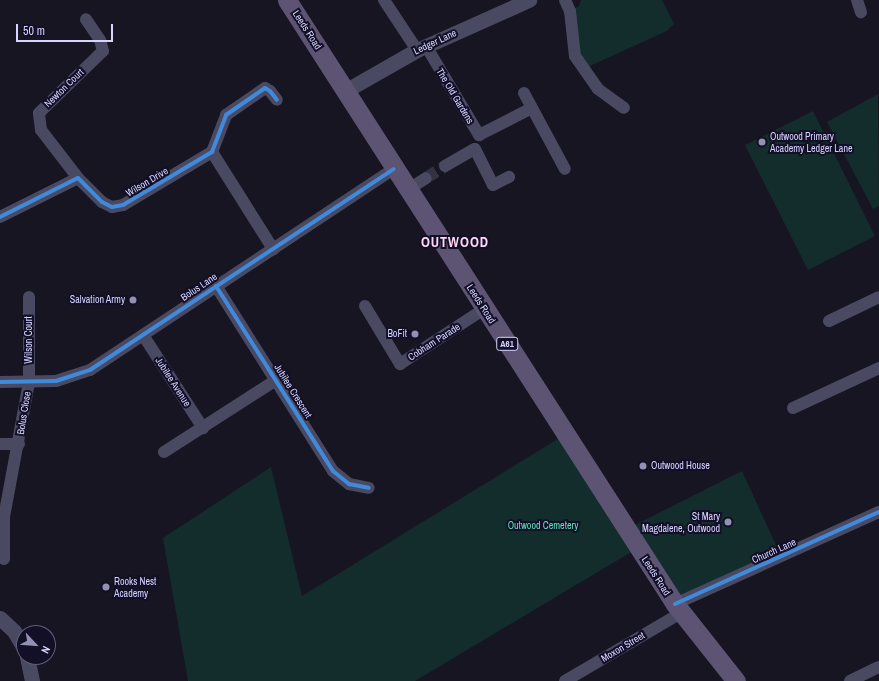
<!DOCTYPE html>
<html>
<head>
<meta charset="utf-8">
<style>
	body { margin:0 }
	#map { position:relative; width:879px; height:681px; overflow:hidden; background:#161521; font-family:"Archivo Narrow",sans-serif }
	div>[style] { position:absolute }
	.green>* { inset:0; background:#122d2c }
	.minor-tunnel>* { height:12px; margin-top:-6px; transform-origin:0; background:repeating-linear-gradient(90deg,#333242 0 12px,transparent 0 18px) }
	.minor>* { height:12px; margin:-6px; padding:0 6px; transform-origin:6px; border-radius:6px; background:#494962 }
	.tertiary>* { height:15px; margin:-7.5px; padding:0 7.5px; transform-origin:7.5px; border-radius:7.5px; background:#494962 }
	.primary>* { height:19px; margin:-9.5px; padding:0 9.5px; transform-origin:9.5px; border-radius:9.5px; background:#5d5373 }
	.cycleway>* { height:4px; margin:-2px; padding:0 2px; transform-origin:2px; border-radius:2px; background:#408adc }
	.dots>* { width:11px; height:11px; translate:-50% -50%; box-sizing:border-box; border:2px solid #120f27; border-radius:50% }
	span { translate:-50% -50%; white-space:nowrap; text-align:center; line-height:1.15; -webkit-text-stroke:4px #120f27; paint-order:stroke }
	.shield-label span { padding:1px 3px; background:#120f27; border:1px solid; border-radius:3px; -webkit-text-stroke-width:0 }
	.shield-label { font-size:9px; color:#d7d4ff; font-weight:700 }
	.street-label { font-size:10px; color:#d7d4ff }
	.poi-label { font-size:10px; color:#d7d4ff }
	.left { translate:0 -50%; text-align:left }
	.right { translate:-100% -50%; text-align:right }
	.park-label { font-size:10px; color:#5ce3bb }
	.district-label { font-size:14px; color:#ffd6f2; font-weight:700; letter-spacing:1px }
	.north { position:absolute; left:16px; top:625px; width:40px; height:40px; box-sizing:border-box; background:#120f27; border:1px solid #615e7d; border-radius:50%; rotate:116deg; font-size:11px; font-weight:700; line-height:16px; text-align:center; color:#d7d4ff }
	.north::after { content:''; display:block; margin:auto; width:14px; height:18px; background:#9391b1; clip-path:polygon(50% 0,100% 100%,50% 72%,0 100%) }
	.scale { position:absolute; left:16px; top:24px; width:97px; height:18px; box-sizing:border-box; border:2px solid #d7d4ff; border-top:0; padding-left:5px; font-size:12px; line-height:14px; white-space:nowrap; color:#d7d4ff; -webkit-text-stroke:3px #120f27; paint-order:stroke }
</style>
</head>
<body>
<div id="map">
	<div class="green">
		<i style="clip-path:polygon(581px 0,662px 0,674px 24px,667px 31px,583px 69px,570px 11px,579px 6px)"></i>
		<i style="clip-path:polygon(878px 94px,879px 206px,873px 209px,827px 122px)"></i>
		<i style="clip-path:polygon(813px 111px,875px 236px,808px 270px,745px 145px)"></i>
		<i style="clip-path:polygon(566px 434px,627px 529px,742px 471px,781px 556px,675px 604px,638px 548px,415px 681px,188px 681px,163px 538px,271px 467px,302px 596px)"></i>
	</div>
	<div class="minor-tunnel">
		<i style="left:426px;top:178px;width:22px;rotate:-32deg"></i>
	</div>
	<div class="minor">
		<i style="left:384px;top:0;width:60px;rotate:56.6deg"></i>
		<i style="left:565px;top:0;width:12px;rotate:66deg"></i>
		<i style="left:570px;top:11px;width:45px;rotate:83.7deg"></i>
		<i style="left:575px;top:56px;width:40px;rotate:55.1deg"></i>
		<i style="left:598px;top:89px;width:32px;rotate:36deg"></i>
		<i style="left:857px;top:0;width:13px;rotate:72deg"></i>
		<i style="left:426px;top:46px;width:104px;rotate:59.2deg"></i>
		<i style="left:479px;top:135px;width:59px;rotate:-27deg"></i>
		<i style="left:524px;top:93px;width:86px;rotate:61.7deg"></i>
		<i style="left:212px;top:152px;width:115px;rotate:57.8deg"></i>
		<i style="left:445px;top:166px;width:34px;rotate:-30deg"></i>
		<i style="left:475px;top:149px;width:40px;rotate:63.4deg"></i>
		<i style="left:493px;top:185px;width:18px;rotate:-27deg"></i>
		<i style="left:78px;top:178px;width:61px;rotate:-127.6deg"></i>
		<i style="left:41px;top:130px;width:17px;rotate:-97deg"></i>
		<i style="left:39px;top:113px;width:89px;rotate:-44.1deg"></i>
		<i style="left:103px;top:51px;width:11px;rotate:-105deg"></i>
		<i style="left:100px;top:40px;width:25px;rotate:-124deg"></i>
		<i style="left:407px;top:190px;width:22px;rotate:-32deg"></i>
		<i style="left:0;top:217px;width:87px;rotate:-26.6deg"></i>
		<i style="left:78px;top:178px;width:34px;rotate:45deg"></i>
		<i style="left:102px;top:202px;width:11px;rotate:27deg"></i>
		<i style="left:112px;top:207px;width:11px;rotate:-10deg"></i>
		<i style="left:123px;top:205px;width:104px;rotate:-30.8deg"></i>
		<i style="left:212px;top:152px;width:40px;rotate:-69deg"></i>
		<i style="left:226px;top:115px;width:47px;rotate:-34.7deg"></i>
		<i style="left:265px;top:88px;width:6px;rotate:31deg"></i>
		<i style="left:270px;top:91px;width:11px;rotate:52deg"></i>
		<i style="left:216px;top:286px;width:219px;rotate:57.7deg"></i>
		<i style="left:333px;top:471px;width:21px;rotate:39deg"></i>
		<i style="left:349px;top:484px;width:20px;rotate:11deg"></i>
		<i style="left:365px;top:306px;width:68px;rotate:58.9deg"></i>
		<i style="left:400px;top:364px;width:100px;rotate:-33.2deg"></i>
		<i style="left:829px;top:321px;width:55px;rotate:-25.6deg"></i>
		<i style="left:143px;top:335px;width:111px;rotate:57.2deg"></i>
		<i style="left:0;top:382px;width:56px;rotate:-1deg"></i>
		<i style="left:56px;top:381px;width:36px;rotate:-18deg"></i>
		<i style="left:90px;top:370px;width:364px;rotate:-33.5deg"></i>
		<i style="left:793px;top:408px;width:95px;rotate:-24.9deg"></i>
		<i style="left:0;top:444px;width:19px"></i>
		<i style="left:164px;top:452px;width:133px;rotate:-32.7deg"></i>
		<i style="left:4px;top:559px;width:42px;rotate:-90deg"></i>
		<i style="left:4px;top:517px;width:137px;rotate:-79.5deg"></i>
		<i style="left:29px;top:382px;width:85px;rotate:-90deg"></i>
		<i style="left:675px;top:604px;width:224px;rotate:-24.3deg"></i>
		<i style="left:565px;top:681px;width:134px;rotate:-30.4deg"></i>
		<i style="left:850px;top:681px;width:32px;rotate:-26deg"></i>
	</div>
	<div class="tertiary">
		<i style="left:345px;top:91px;width:83px;rotate:-29.7deg"></i>
		<i style="left:417px;top:50px;width:123px;rotate:-24.1deg"></i>
		<i style="left:0;top:618px;width:19px;rotate:43deg"></i>
		<i style="left:14px;top:631px;width:20px;rotate:60deg"></i>
		<i style="left:27px;top:657px;width:25px;rotate:78deg"></i>
	</div>
	<div class="primary">
		<i style="left:287px;top:0;width:718px;rotate:57.28deg"></i>
		<i style="left:675px;top:604px;width:98px;rotate:51.6deg"></i>
	</div>
	<div class="cycleway">
		<i style="left:0;top:217px;width:87px;rotate:-26.6deg"></i>
		<i style="left:78px;top:178px;width:34px;rotate:45deg"></i>
		<i style="left:102px;top:202px;width:11px;rotate:27deg"></i>
		<i style="left:112px;top:207px;width:11px;rotate:-10deg"></i>
		<i style="left:123px;top:205px;width:104px;rotate:-30.8deg"></i>
		<i style="left:212px;top:152px;width:40px;rotate:-69deg"></i>
		<i style="left:226px;top:115px;width:47px;rotate:-34.7deg"></i>
		<i style="left:265px;top:88px;width:6px;rotate:31deg"></i>
		<i style="left:270px;top:91px;width:11px;rotate:52deg"></i>
		<i style="left:216px;top:286px;width:219px;rotate:57.7deg"></i>
		<i style="left:333px;top:471px;width:21px;rotate:39deg"></i>
		<i style="left:349px;top:484px;width:20px;rotate:11deg"></i>
		<i style="left:0;top:382px;width:56px;rotate:-1deg"></i>
		<i style="left:56px;top:381px;width:36px;rotate:-18deg"></i>
		<i style="left:90px;top:370px;width:364px;rotate:-33.5deg"></i>
		<i style="left:675px;top:604px;width:224px;rotate:-24.3deg"></i>
	</div>
	<div class="dots">
		<i style="left:762px;top:142px;background:#9391b1"></i>
		<i style="left:133px;top:300px;background:#9391b1"></i>
		<i style="left:415px;top:334px;background:#9391b1"></i>
		<i style="left:643px;top:466px;background:#9391b1"></i>
		<i style="left:728px;top:522px;background:#9391b1"></i>
		<i style="left:106px;top:587px;background:#9391b1"></i>
	</div>
	<div class="shield-label">
		<span style="left:507px;top:344px">A61</span>
	</div>
	<div class="street-label">
		<span style="left:307px;top:30px;rotate:57deg">Leeds Road</span>
		<span style="left:435px;top:42px;rotate:-25deg">Ledger Lane</span>
		<span style="left:64px;top:88px;rotate:-44deg">Newton Court</span>
		<span style="left:455px;top:96px;rotate:59deg">The Old Gardens</span>
		<span style="left:147px;top:182px;rotate:-31deg">Wilson Drive</span>
		<span style="left:199px;top:287px;rotate:-34deg">Bolus Lane</span>
		<span style="left:481px;top:304px;rotate:57deg">Leeds Road</span>
		<span style="left:29px;top:340px;rotate:-90deg">Wilson Court</span>
		<span style="left:434px;top:342px;rotate:-33deg">Cobham Parade</span>
		<span style="left:173px;top:382px;rotate:57deg">Jubilee Avenue</span>
		<span style="left:293px;top:391px;rotate:58deg">Jubilee Crescent</span>
		<span style="left:24px;top:413px;rotate:-81deg">Bolus Close</span>
		<span style="left:774px;top:551px;rotate:-24deg">Church Lane</span>
		<span style="left:656px;top:576px;rotate:57deg">Leeds Road</span>
		<span style="left:623px;top:647px;rotate:-31deg">Moxon Street</span>
	</div>
	<div class="poi-label">
		<span class="left" style="left:770px;top:142px">Outwood Primary<br>Academy Ledger Lane</span>
		<span class="right" style="left:125px;top:300px">Salvation Army</span>
		<span class="right" style="left:407px;top:334px">BoFit</span>
		<span class="left" style="left:651px;top:466px">Outwood House</span>
		<span class="right" style="left:720px;top:522px">St Mary<br>Magdalene, Outwood</span>
		<span class="left" style="left:114px;top:587px">Rooks Nest<br>Academy</span>
	</div>
	<div class="park-label">
		<span style="left:543px;top:526px">Outwood Cemetery</span>
	</div>
	<div class="district-label">
		<span style="left:455px;top:242px">OUTWOOD</span>
	</div>
	<div class="north">N</div>
	<div class="scale">50 m</div>
</div>
</body>
</html>
